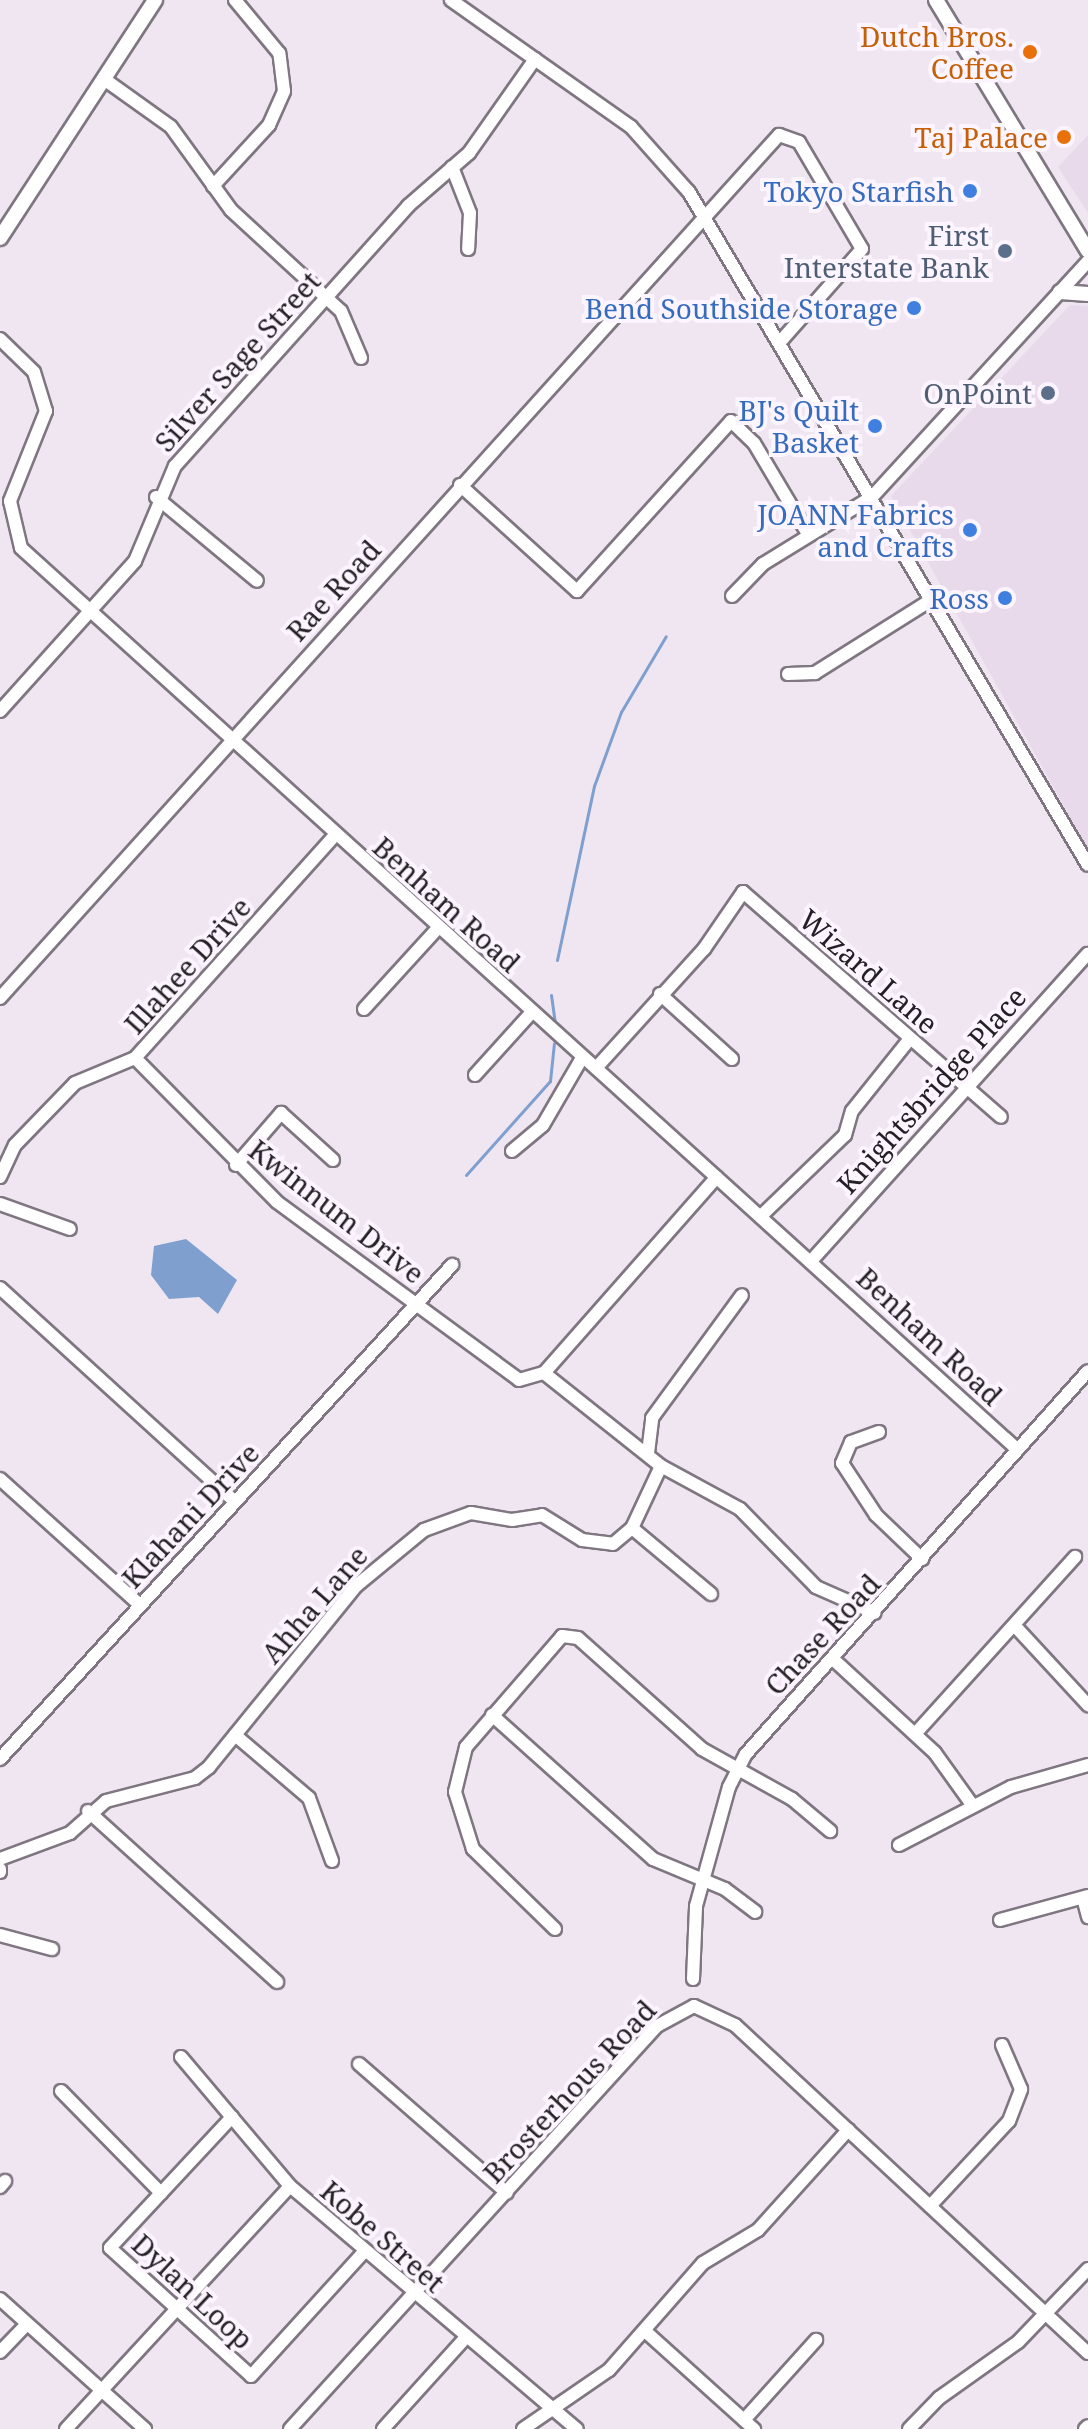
<!DOCTYPE html>
<html>
<head>
<meta charset="utf-8">
<style>
	body { margin:0 }
	#map { position:relative; width:1088px; height:2429px; overflow:hidden; background:#efe6f2; font-family:"Noto Serif",serif }
	div>[style] { position:absolute }
	.built>* { inset:0; background:#e8d9eb }
	.water>* { inset:0; background:#7f9fcf }
	.stream>* { height:3px; margin:-1.5px; padding:0 1.5px; transform-origin:1.5px; border-radius:1.5px; background:#7f9fcf }
	.roads { filter:drop-shadow(2px 0 #7f7681) drop-shadow(-2px 0 #7f7681) drop-shadow(0 2px #7f7681) drop-shadow(0 -2px #7f7681) }
	.minor>* { height:12px; margin:-6px; padding:0 6px; transform-origin:6px; border-radius:6px; background:#fff }
	.major>* { height:14px; margin:-7px; padding:0 7px; transform-origin:7px; border-radius:7px; background:#fff }
	.dots>* { width:22px; height:22px; translate:-50% -50%; box-sizing:border-box; border:4px solid #fcf4fe; border-radius:50% }
	span { translate:-50% -50%; white-space:nowrap; text-align:center; line-height:1.15; -webkit-text-stroke:8px #fcf4fe; paint-order:stroke }
	.food-label { font-size:28px; color:#c56008 }
	.right { translate:-100% -50%; text-align:right }
	.shop-label { font-size:28px; color:#366cbe }
	.service-label { font-size:28px; color:#4e5e75 }
	.street-label { font-size:28px; color:#242025 }
</style>
</head>
<body>
<div id="map">
	<div class="built">
		<i style="clip-path:polygon(1088px 135px,1088px 213px,1058px 167px)"></i>
		<i style="clip-path:polygon(1070px 305px,1088px 306px,1088px 849px,891px 496px)"></i>
	</div>
	<div class="water">
		<i style="clip-path:polygon(186px 1239px,237px 1280px,218px 1314px,199px 1297px,169px 1299px,151px 1275px,154px 1246px)"></i>
	</div>
	<div class="stream">
		<i style="left:557px;top:960px;width:178px;rotate:-78deg"></i>
		<i style="left:594px;top:786px;width:79px;rotate:-70deg"></i>
		<i style="left:621px;top:712px;width:88px;rotate:-59.4deg"></i>
		<i style="left:551px;top:995px;width:28px;rotate:82deg"></i>
		<i style="left:466px;top:1175px;width:126px;rotate:-48.2deg"></i>
		<i style="left:550px;top:1081px;width:38px;rotate:-84deg"></i>
	</div>
	<div class="roads">
		<div class="minor">
			<i style="left:451px;top:0;width:220px;rotate:35.2deg"></i>
			<i style="left:631px;top:127px;width:87px;rotate:48.3deg"></i>
			<i style="left:689px;top:192px;width:782px;rotate:59.34deg"></i>
			<i style="left:104px;top:79px;width:82px;rotate:35.6deg"></i>
			<i style="left:171px;top:127px;width:102px;rotate:54.1deg"></i>
			<i style="left:231px;top:210px;width:149px;rotate:42.6deg"></i>
			<i style="left:341px;top:311px;width:51px;rotate:66.9deg"></i>
			<i style="left:452px;top:167px;width:49px;rotate:68.6deg"></i>
			<i style="left:470px;top:213px;width:36px;rotate:93deg"></i>
			<i style="left:213px;top:186px;width:83px;rotate:-47.4deg"></i>
			<i style="left:269px;top:125px;width:37px;rotate:-66deg"></i>
			<i style="left:284px;top:91px;width:38px;rotate:-97deg"></i>
			<i style="left:279px;top:53px;width:69px;rotate:-129.7deg"></i>
			<i style="left:0;top:339px;width:47px;rotate:44.1deg"></i>
			<i style="left:34px;top:372px;width:41px;rotate:72.9deg"></i>
			<i style="left:46px;top:411px;width:97px;rotate:111.8deg"></i>
			<i style="left:10px;top:501px;width:48px;rotate:76.8deg"></i>
			<i style="left:21px;top:548px;width:1344px;rotate:42.14deg"></i>
			<i style="left:460px;top:485px;width:158px;rotate:42.2deg"></i>
			<i style="left:577px;top:591px;width:229px;rotate:-47.8deg"></i>
			<i style="left:731px;top:421px;width:32px;rotate:44deg"></i>
			<i style="left:754px;top:443px;width:106px;rotate:59.3deg"></i>
			<i style="left:156px;top:497px;width:131px;rotate:39.7deg"></i>
			<i style="left:732px;top:596px;width:45px;rotate:-45.9deg"></i>
			<i style="left:763px;top:564px;width:128px;rotate:-31.6deg"></i>
			<i style="left:872px;top:497px;width:320px;rotate:-47.5deg"></i>
			<i style="left:788px;top:674px;width:27px;rotate:-2deg"></i>
			<i style="left:815px;top:673px;width:137px;rotate:-32.2deg"></i>
			<i style="left:0;top:711px;width:202px;rotate:-48deg"></i>
			<i style="left:135px;top:561px;width:103px;rotate:-67.2deg"></i>
			<i style="left:175px;top:466px;width:349px;rotate:-48.1deg"></i>
			<i style="left:408px;top:206px;width:81px;rotate:-41deg"></i>
			<i style="left:469px;top:153px;width:115px;rotate:-54.9deg"></i>
			<i style="left:660px;top:994px;width:97px;rotate:42.1deg"></i>
			<i style="left:0;top:998px;width:1163px;rotate:-47.93deg"></i>
			<i style="left:779px;top:135px;width:21px;rotate:19deg"></i>
			<i style="left:799px;top:142px;width:124px;rotate:59.5deg"></i>
			<i style="left:862px;top:249px;width:124px;rotate:131.4deg"></i>
			<i style="left:364px;top:1009px;width:110px;rotate:-47.6deg"></i>
			<i style="left:135px;top:1058px;width:202px;rotate:45.4deg"></i>
			<i style="left:277px;top:1202px;width:300px;rotate:36.3deg"></i>
			<i style="left:519px;top:1380px;width:26px;rotate:-16deg"></i>
			<i style="left:544px;top:1373px;width:261px;rotate:-48.6deg"></i>
			<i style="left:596px;top:1068px;width:161px;rotate:-47.8deg"></i>
			<i style="left:704px;top:949px;width:69px;rotate:-55.6deg"></i>
			<i style="left:743px;top:892px;width:342px;rotate:41.1deg"></i>
			<i style="left:475px;top:1075px;width:84px;rotate:-47.9deg"></i>
			<i style="left:512px;top:1151px;width:40px;rotate:-40deg"></i>
			<i style="left:543px;top:1125px;width:78px;rotate:-59.8deg"></i>
			<i style="left:236px;top:1165px;width:69px;rotate:-49.1deg"></i>
			<i style="left:281px;top:1113px;width:70px;rotate:42.1deg"></i>
			<i style="left:0;top:1177px;width:35px;rotate:-65deg"></i>
			<i style="left:15px;top:1145px;width:86px;rotate:-45.9deg"></i>
			<i style="left:75px;top:1083px;width:65px;rotate:-22.6deg"></i>
			<i style="left:135px;top:1058px;width:300px;rotate:-48.1deg"></i>
			<i style="left:0;top:1204px;width:74px;rotate:19.7deg"></i>
			<i style="left:761px;top:1216px;width:117px;rotate:-44deg"></i>
			<i style="left:845px;top:1135px;width:25px;rotate:-74deg"></i>
			<i style="left:852px;top:1111px;width:90px;rotate:-51.3deg"></i>
			<i style="left:812px;top:1260px;width:412px;rotate:-48deg"></i>
			<i style="left:0;top:1288px;width:316px;rotate:42.3deg"></i>
			<i style="left:544px;top:1373px;width:149px;rotate:38.5deg"></i>
			<i style="left:661px;top:1466px;width:90px;rotate:28.6deg"></i>
			<i style="left:740px;top:1509px;width:109px;rotate:45.7deg"></i>
			<i style="left:816px;top:1587px;width:64px;rotate:23.8deg"></i>
			<i style="left:879px;top:1432px;width:30px;rotate:160deg"></i>
			<i style="left:851px;top:1442px;width:23px;rotate:113deg"></i>
			<i style="left:842px;top:1463px;width:62px;rotate:56.8deg"></i>
			<i style="left:876px;top:1515px;width:64px;rotate:43.7deg"></i>
			<i style="left:648px;top:1453px;width:35px;rotate:-83deg"></i>
			<i style="left:652px;top:1418px;width:152px;rotate:-53.8deg"></i>
			<i style="left:0;top:1479px;width:188px;rotate:42deg"></i>
			<i style="left:632px;top:1528px;width:103px;rotate:39.9deg"></i>
			<i style="left:1015px;top:1626px;width:108px;rotate:47.3deg"></i>
			<i style="left:834px;top:1660px;width:137px;rotate:42.6deg"></i>
			<i style="left:935px;top:1753px;width:65px;rotate:54.4deg"></i>
			<i style="left:492px;top:1715px;width:216px;rotate:41.8deg"></i>
			<i style="left:653px;top:1859px;width:78px;rotate:22.6deg"></i>
			<i style="left:725px;top:1889px;width:38px;rotate:37deg"></i>
			<i style="left:915px;top:1734px;width:239px;rotate:-47.9deg"></i>
			<i style="left:235px;top:1735px;width:97px;rotate:40.4deg"></i>
			<i style="left:309px;top:1798px;width:67px;rotate:69.9deg"></i>
			<i style="left:0;top:1759px;width:670px;rotate:-47.54deg"></i>
			<i style="left:88px;top:1811px;width:255px;rotate:42.1deg"></i>
			<i style="left:899px;top:1845px;width:126px;rotate:-27.4deg"></i>
			<i style="left:1011px;top:1787px;width:80px;rotate:-15.9deg"></i>
			<i style="left:0;top:1859px;width:75px;rotate:-20.4deg"></i>
			<i style="left:70px;top:1833px;width:48px;rotate:-41.6deg"></i>
			<i style="left:106px;top:1801px;width:92px;rotate:-14.5deg"></i>
			<i style="left:195px;top:1778px;width:18px;rotate:-38deg"></i>
			<i style="left:209px;top:1767px;width:233px;rotate:-50.9deg"></i>
			<i style="left:356px;top:1586px;width:88px;rotate:-39.5deg"></i>
			<i style="left:424px;top:1530px;width:50px;rotate:-19.9deg"></i>
			<i style="left:471px;top:1513px;width:42px;rotate:9.7deg"></i>
			<i style="left:512px;top:1520px;width:30px;rotate:-9deg"></i>
			<i style="left:542px;top:1515px;width:47px;rotate:32deg"></i>
			<i style="left:582px;top:1540px;width:31px;rotate:7deg"></i>
			<i style="left:613px;top:1544px;width:25px;rotate:-40deg"></i>
			<i style="left:632px;top:1528px;width:68px;rotate:-64.9deg"></i>
			<i style="left:0;top:1869px;width:3px;rotate:90deg"></i>
			<i style="left:1083px;top:1898px;width:20px;rotate:75deg"></i>
			<i style="left:1000px;top:1920px;width:91px;rotate:-15.3deg"></i>
			<i style="left:555px;top:1929px;width:115px;rotate:-135.7deg"></i>
			<i style="left:473px;top:1849px;width:60px;rotate:-107.5deg"></i>
			<i style="left:455px;top:1792px;width:46px;rotate:-76.3deg"></i>
			<i style="left:466px;top:1747px;width:147px;rotate:-49.1deg"></i>
			<i style="left:562px;top:1636px;width:16px;rotate:7deg"></i>
			<i style="left:578px;top:1638px;width:166px;rotate:41.8deg"></i>
			<i style="left:702px;top:1749px;width:103px;rotate:29.1deg"></i>
			<i style="left:792px;top:1799px;width:50px;rotate:40.1deg"></i>
			<i style="left:0;top:1935px;width:54px;rotate:15.1deg"></i>
			<i style="left:693px;top:1979px;width:73px;rotate:-87.6deg"></i>
			<i style="left:696px;top:1906px;width:123px;rotate:-74.5deg"></i>
			<i style="left:729px;top:1787px;width:37px;rotate:-63deg"></i>
			<i style="left:746px;top:1754px;width:513px;rotate:-48.24deg"></i>
			<i style="left:181px;top:2057px;width:169px;rotate:49.8deg"></i>
			<i style="left:290px;top:2186px;width:376px;rotate:40.3deg"></i>
			<i style="left:359px;top:2064px;width:196px;rotate:41.1deg"></i>
			<i style="left:61px;top:2091px;width:143px;rotate:45.6deg"></i>
			<i style="left:232px;top:2117px;width:179px;rotate:133deg"></i>
			<i style="left:110px;top:2248px;width:190px;rotate:42.2deg"></i>
			<i style="left:251px;top:2376px;width:168px;rotate:-47.7deg"></i>
			<i style="left:0;top:2187px;width:8px;rotate:-50deg"></i>
			<i style="left:930px;top:2206px;width:116px;rotate:-47.1deg"></i>
			<i style="left:1009px;top:2121px;width:34px;rotate:-69deg"></i>
			<i style="left:1021px;top:2089px;width:48px;rotate:-113.4deg"></i>
			<i style="left:0;top:2299px;width:195px;rotate:41.9deg"></i>
			<i style="left:645px;top:2331px;width:147px;rotate:42deg"></i>
			<i style="left:0;top:2352px;width:39px;rotate:-46deg"></i>
			<i style="left:744px;top:2420px;width:108px;rotate:-48deg"></i>
			<i style="left:66px;top:2429px;width:330px;rotate:-47.3deg"></i>
			<i style="left:290px;top:2429px;width:545px;rotate:-47.68deg"></i>
			<i style="left:657px;top:2026px;width:42px;rotate:-28.4deg"></i>
			<i style="left:694px;top:2006px;width:45px;rotate:24.9deg"></i>
			<i style="left:735px;top:2025px;width:482px;rotate:42.9deg"></i>
			<i style="left:383px;top:2429px;width:124px;rotate:-47.9deg"></i>
			<i style="left:523px;top:2429px;width:104px;rotate:-34.5deg"></i>
			<i style="left:609px;top:2370px;width:142px;rotate:-48.7deg"></i>
			<i style="left:703px;top:2263px;width:64px;rotate:-31deg"></i>
			<i style="left:758px;top:2230px;width:135px;rotate:-48deg"></i>
			<i style="left:909px;top:2429px;width:43px;rotate:-45.9deg"></i>
			<i style="left:939px;top:2398px;width:97px;rotate:-35.3deg"></i>
			<i style="left:1018px;top:2342px;width:101px;rotate:-46.2deg"></i>
			<i style="left:1085px;top:2429px;width:4px;rotate:-45deg"></i>
		</div>
		<div class="major">
			<i style="left:936px;top:0;width:293px;rotate:58.8deg"></i>
			<i style="left:0;top:238px;width:284px;rotate:-56.9deg"></i>
			<i style="left:1060px;top:292px;width:28px;rotate:4deg"></i>
		</div>
	</div>
	<div class="dots">
		<i style="left:1030px;top:52px;background:#e8710a"></i>
		<i style="left:1064px;top:137px;background:#e8710a"></i>
		<i style="left:970px;top:191px;background:#3f7fe0"></i>
		<i style="left:1005px;top:251px;background:#5c6f8a"></i>
		<i style="left:914px;top:308px;background:#3f7fe0"></i>
		<i style="left:1048px;top:393px;background:#5c6f8a"></i>
		<i style="left:875px;top:426px;background:#3f7fe0"></i>
		<i style="left:970px;top:530px;background:#3f7fe0"></i>
		<i style="left:1005px;top:598px;background:#3f7fe0"></i>
	</div>
	<div class="food-label">
		<span class="right" style="left:1014px;top:52px">Dutch Bros.<br>Coffee</span>
		<span class="right" style="left:1048px;top:137px">Taj Palace</span>
	</div>
	<div class="shop-label">
		<span class="right" style="left:954px;top:191px">Tokyo Starfish</span>
		<span class="right" style="left:898px;top:308px">Bend Southside Storage</span>
		<span class="right" style="left:859px;top:426px">BJ's Quilt<br>Basket</span>
		<span class="right" style="left:954px;top:530px">JOANN Fabrics<br>and Crafts</span>
		<span class="right" style="left:989px;top:598px">Ross</span>
	</div>
	<div class="service-label">
		<span class="right" style="left:989px;top:251px">First<br>Interstate Bank</span>
		<span class="right" style="left:1032px;top:393px">OnPoint</span>
	</div>
	<div class="street-label">
		<span style="left:237px;top:361px;rotate:-48deg">Silver Sage Street</span>
		<span style="left:333px;top:590px;rotate:-48deg">Rae Road</span>
		<span style="left:447px;top:904px;rotate:42deg">Benham Road</span>
		<span style="left:187px;top:965px;rotate:-48deg">Illahee Drive</span>
		<span style="left:869px;top:971px;rotate:41deg">Wizard Lane</span>
		<span style="left:931px;top:1090px;rotate:-48deg">Knightsbridge Place</span>
		<span style="left:337px;top:1211px;rotate:38deg">Kwinnum Drive</span>
		<span style="left:930px;top:1336px;rotate:43deg">Benham Road</span>
		<span style="left:190px;top:1515px;rotate:-47deg">Klahani Drive</span>
		<span style="left:314px;top:1604px;rotate:-49deg">Ahha Lane</span>
		<span style="left:822px;top:1634px;rotate:-47deg">Chase Road</span>
		<span style="left:569px;top:2091px;rotate:-47deg">Brosterhous Road</span>
		<span style="left:383px;top:2236px;rotate:41deg">Kobe Street</span>
		<span style="left:193px;top:2291px;rotate:43deg">Dylan Loop</span>
	</div>
</div>
</body>
</html>
